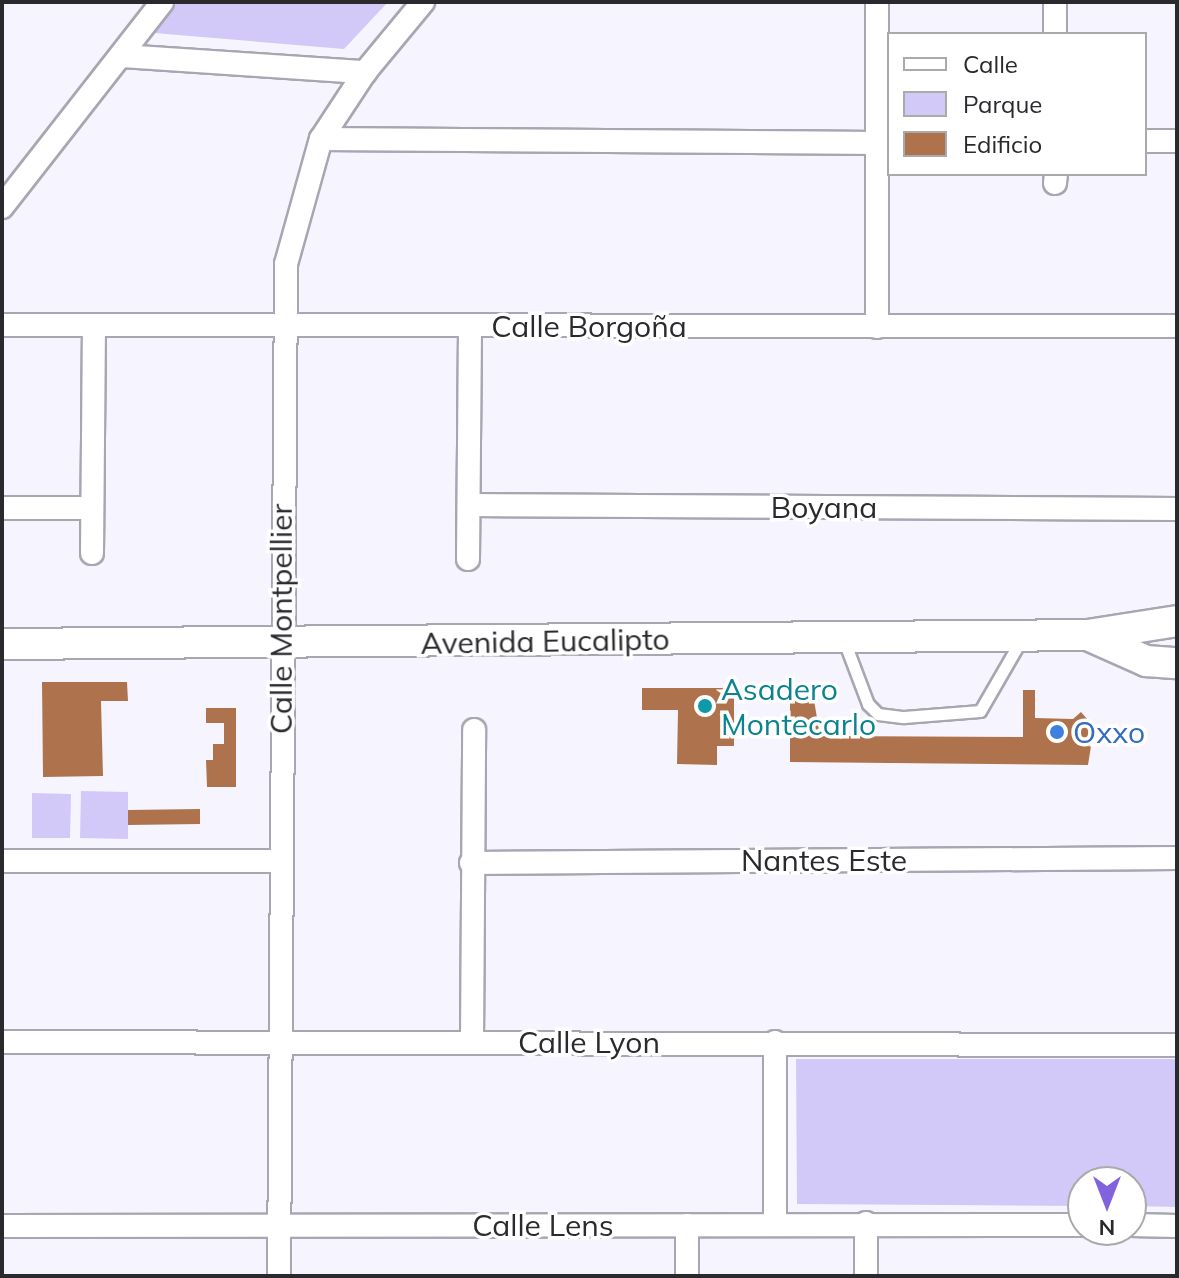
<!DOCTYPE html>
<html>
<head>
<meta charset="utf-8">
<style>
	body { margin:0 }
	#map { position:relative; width:1179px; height:1278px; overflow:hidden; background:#f6f4fe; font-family:Mulish,sans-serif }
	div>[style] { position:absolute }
	.green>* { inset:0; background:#d3c9f8 }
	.building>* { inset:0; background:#ae734d }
	.roads { filter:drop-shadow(2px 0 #a8a6b1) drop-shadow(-2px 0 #a8a6b1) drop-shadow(0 2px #a8a6b1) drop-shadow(0 -2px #a8a6b1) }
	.lane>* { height:11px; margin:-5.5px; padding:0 5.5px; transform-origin:5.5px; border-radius:5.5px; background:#fff }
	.street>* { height:22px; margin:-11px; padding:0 11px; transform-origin:11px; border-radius:11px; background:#fff }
	.secondary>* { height:30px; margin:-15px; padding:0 15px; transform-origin:15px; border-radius:15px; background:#fff }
	.dots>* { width:22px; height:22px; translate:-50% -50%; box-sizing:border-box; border:4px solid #fff; border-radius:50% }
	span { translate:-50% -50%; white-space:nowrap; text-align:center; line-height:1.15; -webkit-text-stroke:7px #fff; paint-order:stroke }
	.street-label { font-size:30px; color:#2a292d }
	.culture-label { font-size:30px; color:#0d838f }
	.left { translate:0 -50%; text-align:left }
	.shop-label { font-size:30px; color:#366cbe }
	.frame { position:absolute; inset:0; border:4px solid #2a292d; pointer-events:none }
	.legend { position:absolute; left:887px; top:32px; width:260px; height:144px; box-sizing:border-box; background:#fff; border:2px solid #aaa9ab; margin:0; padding:10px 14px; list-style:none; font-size:24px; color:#2a292d }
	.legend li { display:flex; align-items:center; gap:16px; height:40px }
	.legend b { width:40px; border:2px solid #aaa9ab }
	.north { position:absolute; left:1067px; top:1166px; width:80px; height:80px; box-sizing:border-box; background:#fff; border:2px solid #aaa9ab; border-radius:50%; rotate:180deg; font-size:22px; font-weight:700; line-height:32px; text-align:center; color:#2a292d }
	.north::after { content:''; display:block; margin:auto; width:28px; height:36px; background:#8263de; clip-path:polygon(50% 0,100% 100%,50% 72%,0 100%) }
</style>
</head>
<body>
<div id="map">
	<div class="green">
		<i style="clip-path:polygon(178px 2px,388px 2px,344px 49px,154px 33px)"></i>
		<i style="clip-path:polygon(81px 791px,128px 792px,128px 839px,80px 838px)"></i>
		<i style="clip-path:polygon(32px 793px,71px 794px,70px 838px,32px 838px)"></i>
		<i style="clip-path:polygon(796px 1059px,1177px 1059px,1177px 1207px,1131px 1206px,1131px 1182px,1083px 1182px,1083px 1206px,797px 1204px)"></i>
	</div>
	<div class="building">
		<i style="clip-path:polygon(42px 682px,127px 682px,128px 701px,101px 701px,103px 776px,43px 777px)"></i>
		<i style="clip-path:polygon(642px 688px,734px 688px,734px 746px,717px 746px,717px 765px,677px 764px,678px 710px,642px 710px)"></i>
		<i style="clip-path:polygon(790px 688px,812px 688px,820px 736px,1023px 737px,1023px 690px,1035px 690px,1035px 718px,1073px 719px,1081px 712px,1094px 727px,1088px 765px,790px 762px)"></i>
		<i style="clip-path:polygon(206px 708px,236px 708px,236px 787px,207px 787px,206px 760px,213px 760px,213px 744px,224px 744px,224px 723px,206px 723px)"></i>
		<i style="clip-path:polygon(200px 809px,200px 824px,128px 825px,128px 810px)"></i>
	</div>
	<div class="roads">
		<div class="lane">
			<i style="left:843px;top:638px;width:71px;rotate:69.3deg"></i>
			<i style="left:868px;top:704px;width:14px;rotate:45deg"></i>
			<i style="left:878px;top:714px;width:26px;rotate:7deg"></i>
			<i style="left:904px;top:717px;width:76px;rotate:-4.5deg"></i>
			<i style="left:980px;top:711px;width:82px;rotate:-60deg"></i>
		</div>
		<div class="street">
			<i style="left:877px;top:2px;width:325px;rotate:90deg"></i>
			<i style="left:1055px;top:2px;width:32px;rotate:90deg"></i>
			<i style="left:122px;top:56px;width:244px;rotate:3.8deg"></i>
			<i style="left:321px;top:139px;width:555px;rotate:0.41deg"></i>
			<i style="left:1145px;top:141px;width:32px"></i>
			<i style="left:1055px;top:183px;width:9px;rotate:-84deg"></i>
			<i style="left:2px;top:207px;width:260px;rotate:-52deg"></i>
			<i style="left:2px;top:325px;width:1175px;rotate:0.05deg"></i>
			<i style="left:471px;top:505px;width:706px;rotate:0.32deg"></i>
			<i style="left:2px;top:508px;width:90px"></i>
			<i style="left:92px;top:553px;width:228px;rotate:-89.5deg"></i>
			<i style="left:468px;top:559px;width:233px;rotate:-89.5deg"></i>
			<i style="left:2px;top:861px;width:276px"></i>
			<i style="left:471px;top:863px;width:706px;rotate:-0.41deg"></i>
			<i style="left:472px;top:1041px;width:311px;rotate:-89.6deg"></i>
			<i style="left:2px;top:1042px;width:1175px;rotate:0.15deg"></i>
			<i style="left:775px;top:1042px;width:181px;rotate:90deg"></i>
			<i style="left:866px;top:1223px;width:53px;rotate:90deg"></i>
			<i style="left:1131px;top:1225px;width:46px;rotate:1.2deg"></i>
			<i style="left:2px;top:1226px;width:1081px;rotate:-0.05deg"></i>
			<i style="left:279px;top:1276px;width:1012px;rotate:-89.6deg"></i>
			<i style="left:286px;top:264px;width:130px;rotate:-74.4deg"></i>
			<i style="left:321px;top:139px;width:80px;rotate:-56.7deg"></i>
			<i style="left:365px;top:72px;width:91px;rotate:-50.4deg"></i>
			<i style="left:687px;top:1276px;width:51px;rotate:-90deg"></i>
		</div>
		<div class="secondary">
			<i style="left:1088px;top:635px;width:64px;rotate:24.1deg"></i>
			<i style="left:1146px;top:661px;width:31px;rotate:4deg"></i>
			<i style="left:2px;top:644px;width:1086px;rotate:-0.47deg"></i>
			<i style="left:1088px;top:635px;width:90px;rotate:-8.9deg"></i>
		</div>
	</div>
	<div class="dots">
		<i style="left:705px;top:706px;background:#0f9aa8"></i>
		<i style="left:1057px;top:732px;background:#3f7fe0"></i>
	</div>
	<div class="street-label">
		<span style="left:589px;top:326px">Calle Borgoña</span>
		<span style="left:824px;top:507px">Boyana</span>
		<span style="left:281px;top:619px;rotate:-90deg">Calle Montpellier</span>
		<span style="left:545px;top:641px;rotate:-1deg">Avenida Eucalipto</span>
		<span style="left:824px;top:860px">Nantes Este</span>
		<span style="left:589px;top:1042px">Calle Lyon</span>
		<span style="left:543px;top:1225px">Calle Lens</span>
	</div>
	<div class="culture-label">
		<span class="left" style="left:721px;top:706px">Asadero<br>Montecarlo</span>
	</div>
	<div class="shop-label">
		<span class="left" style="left:1073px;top:732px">Oxxo</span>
	</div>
	<div class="frame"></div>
	<ul class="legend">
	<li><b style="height:10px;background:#fff"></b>Calle</li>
	<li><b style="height:22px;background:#d3c9f8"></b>Parque</li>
	<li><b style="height:22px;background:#ae734d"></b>Edificio</li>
	</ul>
	<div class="north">N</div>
</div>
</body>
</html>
